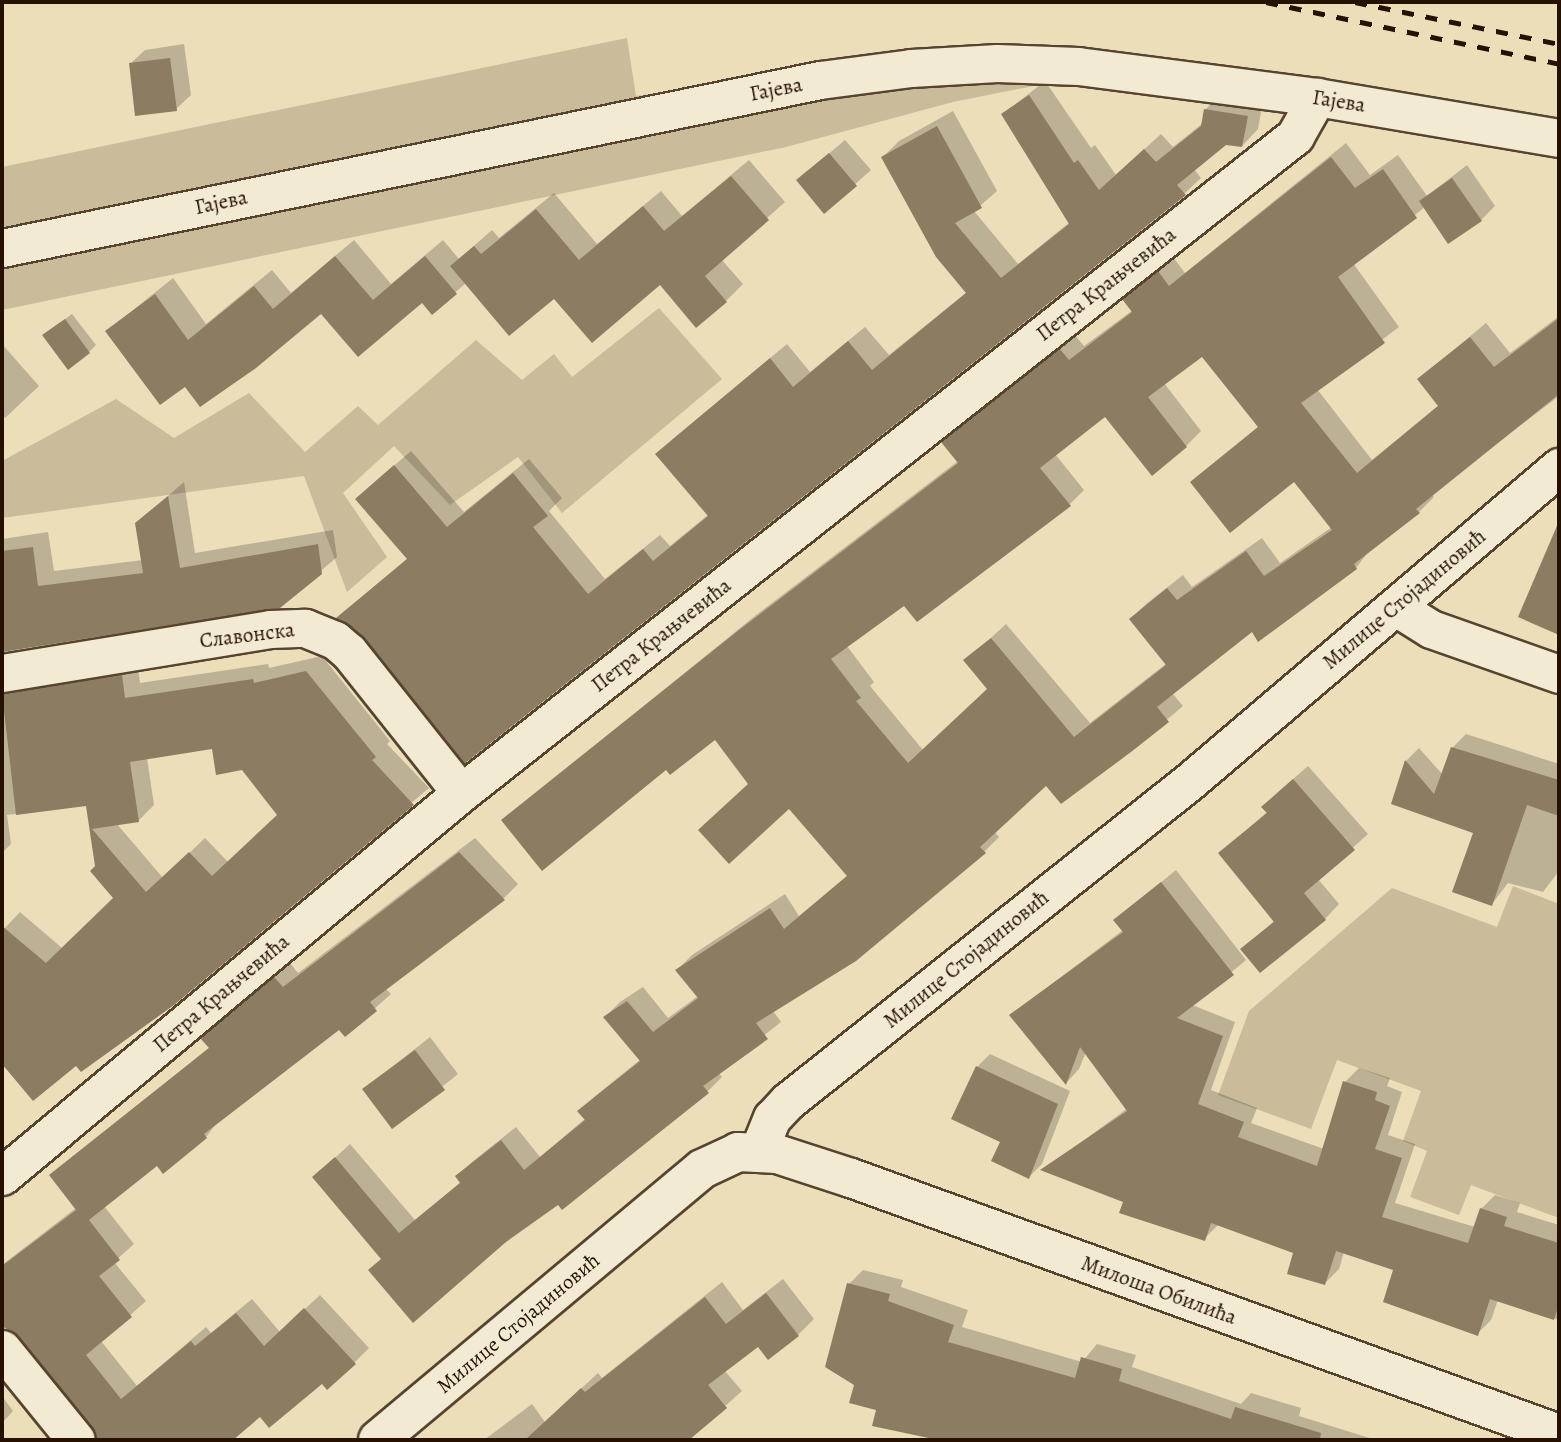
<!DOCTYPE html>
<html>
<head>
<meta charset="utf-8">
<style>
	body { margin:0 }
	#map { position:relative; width:1561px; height:1442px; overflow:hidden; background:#ebdeb9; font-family:Alegreya,serif }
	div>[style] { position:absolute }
	.green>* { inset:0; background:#cabb9a }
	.shadow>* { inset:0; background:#0003 }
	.building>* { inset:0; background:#8c7c61 }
	.roads { filter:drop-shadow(2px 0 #57442f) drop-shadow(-2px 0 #57442f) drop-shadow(0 2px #57442f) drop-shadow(0 -2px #57442f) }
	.street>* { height:37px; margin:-18.5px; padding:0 18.5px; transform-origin:18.5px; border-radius:18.5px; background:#f2ead2 }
	.secondary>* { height:38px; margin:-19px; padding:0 19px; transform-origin:19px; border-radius:19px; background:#f2ead2 }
	.rail>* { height:5px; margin-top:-2.5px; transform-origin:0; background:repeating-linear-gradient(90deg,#261101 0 12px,transparent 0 24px) }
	span { translate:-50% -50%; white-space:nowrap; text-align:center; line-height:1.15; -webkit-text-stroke:7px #f2ead2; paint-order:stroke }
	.street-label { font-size:21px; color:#261101 }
	.frame { position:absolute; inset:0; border:4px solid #261101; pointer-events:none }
</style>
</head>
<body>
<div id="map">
	<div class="green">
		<i style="clip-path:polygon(627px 38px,636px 96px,943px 51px,1154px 62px,953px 102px,786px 147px,2px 310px,2px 167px)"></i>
		<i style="clip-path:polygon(659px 308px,722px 379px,562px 513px,518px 457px,450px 505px,394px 446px,343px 493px,387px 557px,347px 592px,304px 476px,2px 518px,2px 461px,116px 399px,174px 438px,249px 393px,305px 452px,358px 406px,378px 425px,476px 340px,522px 380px,554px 354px,572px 377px)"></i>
		<i style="clip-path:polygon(1513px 886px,1559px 904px,1559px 1218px,1471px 1185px,1459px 1215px,1410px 1197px,1427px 1151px,1403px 1141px,1421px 1091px,1337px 1060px,1311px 1129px,1218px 1095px,1249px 1011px,1392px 888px,1497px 927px)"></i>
	</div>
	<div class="shadow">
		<i style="clip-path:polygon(184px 44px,191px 95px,176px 109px,130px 64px,145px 50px)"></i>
		<i style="clip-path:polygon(1045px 81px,1091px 148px,1095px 145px,1116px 175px,1161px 134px,1173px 147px,1203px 123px,1205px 110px,1221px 94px,1263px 101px,1258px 129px,1242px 146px,1226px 143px,1194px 169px,1201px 178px,1185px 193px,465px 761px,367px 637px,339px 617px,408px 558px,374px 483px,411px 451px,464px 512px,529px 459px,562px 498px,549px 511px,605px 579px,660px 535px,670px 546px,709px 514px,658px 454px,674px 438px,787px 344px,810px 372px,865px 327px,889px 355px,967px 292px,883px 157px,899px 141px,953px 111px,997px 191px,974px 211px,1018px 264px,1070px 222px,1003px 114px)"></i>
		<i style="clip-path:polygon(845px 140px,871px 170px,825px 211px,798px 180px)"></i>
		<i style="clip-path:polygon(evenodd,1346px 143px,1370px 175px,1398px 155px,1427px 196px,1467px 165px,1495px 206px,1481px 220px,1425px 207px,1353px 263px,1399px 327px,1317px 389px,1372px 460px,1439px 405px,1419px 379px,1486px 323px,1510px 353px,1559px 316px,1559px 396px,1431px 494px,1434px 497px,1419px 512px,1369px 551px,1356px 568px,1252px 630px,1172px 693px,1183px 706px,1130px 751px,1046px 783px,994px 831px,999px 837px,984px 852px,773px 1011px,781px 1022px,718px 1072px,722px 1077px,707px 1092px,559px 1203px,383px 1258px,314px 1177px,350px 1144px,415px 1220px,461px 1182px,457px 1176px,472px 1162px,516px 1127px,540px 1157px,586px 1118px,580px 1111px,594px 1097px,641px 1059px,605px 1017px,620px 1002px,643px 987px,668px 1018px,698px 996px,677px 970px,692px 955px,785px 894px,799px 916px,848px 875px,789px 806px,750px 784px,715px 738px,667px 768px,503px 820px,756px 615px,958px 461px,943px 442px,958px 427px,1075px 335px,1084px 346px,1133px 310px,1125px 299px,1173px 257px,1185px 273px,1346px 143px,1202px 355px,1259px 426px,1192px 482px,1295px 480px,1332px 527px,1280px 563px,1262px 538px,1192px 587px,1183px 575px,1146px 604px,1131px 619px,1167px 663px,1090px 723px,1006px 624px,966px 661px,989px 689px,923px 750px,870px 686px,874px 682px,847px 646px,904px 604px,1069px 505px,1084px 490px,1055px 454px,1105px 414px,1186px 446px,1201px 431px,1164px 383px,1202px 355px)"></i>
		<i style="clip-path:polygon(749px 160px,785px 202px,721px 259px,743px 284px,726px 301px,661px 283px,554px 296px,466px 283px,433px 312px,422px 300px,322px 311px,185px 384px,107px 331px,173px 278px,206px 324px,272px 270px,291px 293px,354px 240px,391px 284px,443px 240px,459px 259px,492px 230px,499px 238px,554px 193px,597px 244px,661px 191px,682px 216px)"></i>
		<i style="clip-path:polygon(72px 314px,96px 345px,89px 352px,51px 329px)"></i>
		<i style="clip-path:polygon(2px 344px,39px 386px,5px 418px,2px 414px)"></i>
		<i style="clip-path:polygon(184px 482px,195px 553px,333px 530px,337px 557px,280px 606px,2px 650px,2px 539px,48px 532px,54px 571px,143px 560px,137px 523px)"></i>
		<i style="clip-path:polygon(evenodd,322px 656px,390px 741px,387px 744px,429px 788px,173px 1004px,76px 1063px,34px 1099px,2px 1061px,2px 931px,20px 912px,62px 948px,115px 898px,97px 866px,88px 804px,7px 815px,11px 844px,2px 853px,4px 694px,19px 678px,137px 660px,140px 683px,268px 664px,269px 668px,322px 656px,213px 747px,242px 769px,279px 814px,228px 862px,205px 838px,163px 878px,117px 824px,138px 821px,154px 805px,147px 758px,213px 747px)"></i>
		<i style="clip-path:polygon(1466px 734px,1559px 764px,1559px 871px,1543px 892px,1508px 883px,1492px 904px,1475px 831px,1393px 802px,1406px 761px,1419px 748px,1443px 775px,1452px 748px)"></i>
		<i style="clip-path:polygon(1308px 766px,1368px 834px,1318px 879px,1339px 904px,1325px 919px,1243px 949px,1275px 920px,1221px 853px,1268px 811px,1278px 792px)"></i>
		<i style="clip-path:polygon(475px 838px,518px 884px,503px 899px,385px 988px,391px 994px,345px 1035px,340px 1028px,219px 1120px,206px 1137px,157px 1164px,104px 1206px,134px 1244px,114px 1262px,146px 1301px,101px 1341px,137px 1386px,206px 1327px,211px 1333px,252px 1299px,280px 1332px,320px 1295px,369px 1348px,354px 1363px,261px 1415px,227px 1440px,98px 1440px,19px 1334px,2px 1323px,2px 1265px,76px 1208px,51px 1175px,210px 1047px,203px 1038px,290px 963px,298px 973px)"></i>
		<i style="clip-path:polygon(1176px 870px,1246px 960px,1192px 1005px,1235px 1022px,1211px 1090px,1257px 1108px,1251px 1123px,1324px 1149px,1345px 1082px,1359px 1068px,1390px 1078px,1387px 1086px,1402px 1092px,1388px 1135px,1415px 1144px,1395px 1203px,1475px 1227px,1481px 1209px,1495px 1195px,1520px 1203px,1517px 1212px,1559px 1225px,1559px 1320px,1498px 1300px,1491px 1320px,1477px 1334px,1395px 1269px,1344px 1252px,1339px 1269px,1325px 1283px,1295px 1252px,1218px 1225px,1204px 1239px,1125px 1201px,1043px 1170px,1128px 1108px,1086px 1052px,1079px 1069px,1066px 1083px,1011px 1015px,1123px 930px,1115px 920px)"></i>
		<i style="clip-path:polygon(430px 1037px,458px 1074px,392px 1127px,364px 1089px)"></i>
		<i style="clip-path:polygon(990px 1054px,1070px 1091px,1042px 1164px,1029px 1177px,1002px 1141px,977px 1067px)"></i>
		<i style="clip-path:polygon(863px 1270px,903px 1280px,901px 1287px,968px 1310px,962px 1327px,1082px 1362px,1097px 1344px,1136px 1355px,1132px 1367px,1241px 1404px,1251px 1393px,1301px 1408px,1299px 1416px,1376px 1440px,942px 1440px,878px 1409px,856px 1384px,849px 1284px)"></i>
		<i style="clip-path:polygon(783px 1279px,814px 1319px,798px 1335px,758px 1345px,724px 1370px,742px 1391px,687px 1440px,484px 1440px,532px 1404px,545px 1422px,598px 1373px,602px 1378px,722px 1282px,743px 1310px)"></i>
		<i style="clip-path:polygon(2px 1396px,13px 1411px,2px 1423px)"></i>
	</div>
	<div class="building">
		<i style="clip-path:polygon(170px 58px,177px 111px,135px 116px,129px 63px)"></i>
		<i style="clip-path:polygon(1029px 95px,1074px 163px,1078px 160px,1099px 190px,1144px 149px,1156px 162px,1201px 126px,1204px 109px,1248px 116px,1242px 147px,1226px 145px,1177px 185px,1186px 195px,464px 764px,365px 639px,336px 618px,407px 559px,355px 499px,394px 465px,447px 527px,513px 473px,548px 516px,533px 527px,588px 594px,643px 549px,653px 561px,708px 516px,655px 454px,770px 358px,793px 387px,848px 341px,872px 370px,966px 293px,936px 257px,881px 157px,937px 126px,982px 208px,955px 223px,1001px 278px,1069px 224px,1001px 114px)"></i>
		<i style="clip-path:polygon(829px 153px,857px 186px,824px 214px,796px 180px)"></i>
		<i style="clip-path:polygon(evenodd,1331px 157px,1355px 188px,1383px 169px,1417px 218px,1338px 277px,1385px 343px,1301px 403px,1357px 473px,1438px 406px,1417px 379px,1470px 337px,1494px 367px,1559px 318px,1559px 394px,1416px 509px,1420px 513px,1354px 564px,1357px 569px,1258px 642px,1252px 632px,1157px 707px,1169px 722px,1131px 752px,1061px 804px,1046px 786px,980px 847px,986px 853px,856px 961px,756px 1023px,768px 1039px,703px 1086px,709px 1093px,562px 1210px,558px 1205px,506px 1242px,413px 1323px,368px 1270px,381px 1259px,312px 1177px,335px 1157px,399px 1233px,460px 1183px,455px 1176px,501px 1140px,524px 1170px,585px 1120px,577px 1111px,640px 1061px,603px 1017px,627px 1001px,653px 1032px,698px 998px,675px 970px,770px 908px,784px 929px,847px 876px,789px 809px,729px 864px,698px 830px,748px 784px,715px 740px,670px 775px,666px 770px,542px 871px,501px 820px,739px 630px,958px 463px,941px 442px,1059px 348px,1069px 360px,1132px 312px,1122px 299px,1158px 271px,1169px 286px,1331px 157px,1202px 357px,1258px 427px,1190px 482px,1230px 533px,1294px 482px,1332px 530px,1264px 576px,1246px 551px,1177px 600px,1167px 588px,1129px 619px,1166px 665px,1074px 737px,991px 638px,963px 660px,987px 689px,908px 763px,856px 701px,861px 698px,831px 659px,904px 606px,917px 622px,1071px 506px,1040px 468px,1105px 417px,1152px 476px,1187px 447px,1148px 397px,1202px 357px)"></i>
		<i style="clip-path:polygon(731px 176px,769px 220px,705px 276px,727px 302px,696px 328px,660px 285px,592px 343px,554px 299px,509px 336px,450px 266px,474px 246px,481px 254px,536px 209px,579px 260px,643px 206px,664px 231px)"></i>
		<i style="clip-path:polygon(1452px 178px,1482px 221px,1448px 244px,1419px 201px)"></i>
		<i style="clip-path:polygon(335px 256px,373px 300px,425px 256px,457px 294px,432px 315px,422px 303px,358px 357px,321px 314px,256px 368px,200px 407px,185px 387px,160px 405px,105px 331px,155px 294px,188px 340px,254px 286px,273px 309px)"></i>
		<i style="clip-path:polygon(65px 319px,90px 353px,68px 370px,42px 335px)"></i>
		<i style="clip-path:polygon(168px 496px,180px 568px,318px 544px,322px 574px,280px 608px,2px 652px,2px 551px,33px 547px,38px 586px,143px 573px,135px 523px)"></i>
		<i style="clip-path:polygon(1559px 521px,1559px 635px,1518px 617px)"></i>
		<i style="clip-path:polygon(evenodd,306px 671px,376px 757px,372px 760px,414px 805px,174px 1005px,81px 1072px,76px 1066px,33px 1101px,2px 1064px,2px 926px,46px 963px,113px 898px,90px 871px,95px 866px,86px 806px,16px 815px,2px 693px,122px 675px,125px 698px,253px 679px,254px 683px,306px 671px,212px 749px,216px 775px,242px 770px,277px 815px,212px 876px,189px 852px,146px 892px,92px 829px,139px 822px,130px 762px,212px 749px)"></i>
		<i style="clip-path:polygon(1451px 747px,1559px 780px,1559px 816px,1527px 805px,1492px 906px,1452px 892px,1473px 833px,1391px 804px,1405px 760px,1434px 794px)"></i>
		<i style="clip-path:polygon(1293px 779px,1355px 850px,1304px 893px,1326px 920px,1260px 973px,1240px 949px,1274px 922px,1218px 853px,1267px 813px,1261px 807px)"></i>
		<i style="clip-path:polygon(459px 852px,505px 900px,370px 1002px,377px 1011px,345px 1037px,339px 1030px,204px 1134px,207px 1138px,163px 1174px,157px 1166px,89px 1220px,120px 1260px,99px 1276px,132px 1317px,86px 1355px,121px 1399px,191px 1341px,195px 1346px,236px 1313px,264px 1346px,304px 1308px,356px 1364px,327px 1390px,322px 1384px,269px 1428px,260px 1417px,233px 1440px,96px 1440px,92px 1427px,18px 1336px,2px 1326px,2px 1266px,76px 1210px,49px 1175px,209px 1048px,200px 1038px,274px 977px,283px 987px)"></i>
		<i style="clip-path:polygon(1161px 882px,1234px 975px,1177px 1018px,1223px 1036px,1198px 1104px,1244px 1122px,1238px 1137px,1317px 1166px,1343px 1081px,1377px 1092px,1375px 1100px,1390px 1106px,1375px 1149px,1402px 1158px,1382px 1217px,1468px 1243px,1480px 1208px,1507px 1217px,1504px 1226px,1559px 1243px,1559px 1304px,1554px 1320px,1490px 1299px,1478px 1336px,1383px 1302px,1393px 1270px,1336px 1251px,1325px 1285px,1287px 1274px,1293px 1253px,1211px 1223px,1205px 1241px,1119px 1213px,1123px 1202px,1040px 1170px,1127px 1111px,1080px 1047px,1066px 1085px,1009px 1015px,1123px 932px,1113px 920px)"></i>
		<i style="clip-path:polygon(415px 1050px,445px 1090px,392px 1129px,362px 1089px)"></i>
		<i style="clip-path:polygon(976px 1066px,1058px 1104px,1029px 1179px,991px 1161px,1000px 1142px,951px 1119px)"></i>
		<i style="clip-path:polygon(847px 1283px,890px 1294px,888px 1301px,954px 1325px,948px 1342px,1075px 1378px,1081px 1357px,1122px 1369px,1119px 1381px,1231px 1419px,1235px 1407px,1321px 1433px,1320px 1440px,938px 1440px,872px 1426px,876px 1410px,849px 1403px,854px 1385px,825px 1367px)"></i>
		<i style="clip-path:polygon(766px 1293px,799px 1336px,768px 1360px,758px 1347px,708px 1385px,727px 1408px,689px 1440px,525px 1440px,581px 1388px,585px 1392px,705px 1297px,726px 1324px)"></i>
	</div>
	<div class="roads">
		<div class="street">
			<i style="left:2px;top:248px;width:835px;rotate:-11.61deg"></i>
			<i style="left:820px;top:80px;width:92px;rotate:-7.5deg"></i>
			<i style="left:911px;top:68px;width:86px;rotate:-3.3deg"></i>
			<i style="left:997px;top:63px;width:81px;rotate:2.1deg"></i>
			<i style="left:1078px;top:66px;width:241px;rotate:7.4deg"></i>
			<i style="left:1317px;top:97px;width:245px;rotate:9.6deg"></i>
			<i style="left:1396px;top:607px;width:41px;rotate:32.2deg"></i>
			<i style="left:1431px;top:629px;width:136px;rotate:19.4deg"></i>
			<i style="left:2px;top:673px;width:272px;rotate:-9.3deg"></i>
			<i style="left:270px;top:629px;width:35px;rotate:-2deg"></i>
			<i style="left:305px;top:628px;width:32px;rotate:22deg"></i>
			<i style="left:335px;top:640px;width:18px;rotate:41deg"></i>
			<i style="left:349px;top:652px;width:180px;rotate:51.5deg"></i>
			<i style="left:758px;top:1152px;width:37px;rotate:-68deg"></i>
			<i style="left:772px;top:1118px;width:23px;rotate:-47deg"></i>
			<i style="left:788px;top:1101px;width:514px;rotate:-38.52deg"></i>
			<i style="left:1190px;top:781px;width:485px;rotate:-40.4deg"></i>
			<i style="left:2px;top:1176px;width:598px;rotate:-39.84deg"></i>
			<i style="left:461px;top:793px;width:1062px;rotate:-38.23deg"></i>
			<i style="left:1295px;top:136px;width:45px;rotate:-60.6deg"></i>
			<i style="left:2px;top:1349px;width:117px;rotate:50.9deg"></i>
		</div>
		<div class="secondary">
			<i style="left:378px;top:1440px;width:422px;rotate:-39.9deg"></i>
			<i style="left:702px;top:1169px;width:40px;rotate:-25deg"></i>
			<i style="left:738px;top:1152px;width:39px;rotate:3deg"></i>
			<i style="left:777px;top:1154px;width:78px;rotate:18deg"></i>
			<i style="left:851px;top:1178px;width:753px;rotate:19.88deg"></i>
		</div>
	</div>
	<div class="rail">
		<i style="left:1266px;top:2px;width:299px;rotate:11.9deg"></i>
		<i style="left:1355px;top:2px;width:208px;rotate:11.6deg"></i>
	</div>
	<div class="street-label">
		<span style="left:776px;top:89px;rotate:-11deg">Гајева</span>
		<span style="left:1339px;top:101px;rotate:9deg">Гајева</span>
		<span style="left:221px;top:202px;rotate:-12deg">Гајева</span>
		<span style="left:1106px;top:284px;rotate:-38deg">Петра Крањчевића</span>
		<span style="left:1404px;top:599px;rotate:-40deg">Милице Стојадиновић</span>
		<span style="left:247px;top:635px;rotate:-7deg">Славонска</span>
		<span style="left:661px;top:635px;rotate:-38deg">Петра Крањчевића</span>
		<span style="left:966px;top:959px;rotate:-39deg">Милице Стојадиновић</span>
		<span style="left:221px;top:993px;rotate:-40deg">Петра Крањчевића</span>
		<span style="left:1159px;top:1290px;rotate:20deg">Милоша Обилића</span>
		<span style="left:518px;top:1323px;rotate:-40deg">Милице Стојадиновић</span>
	</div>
	<div class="frame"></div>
</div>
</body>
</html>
